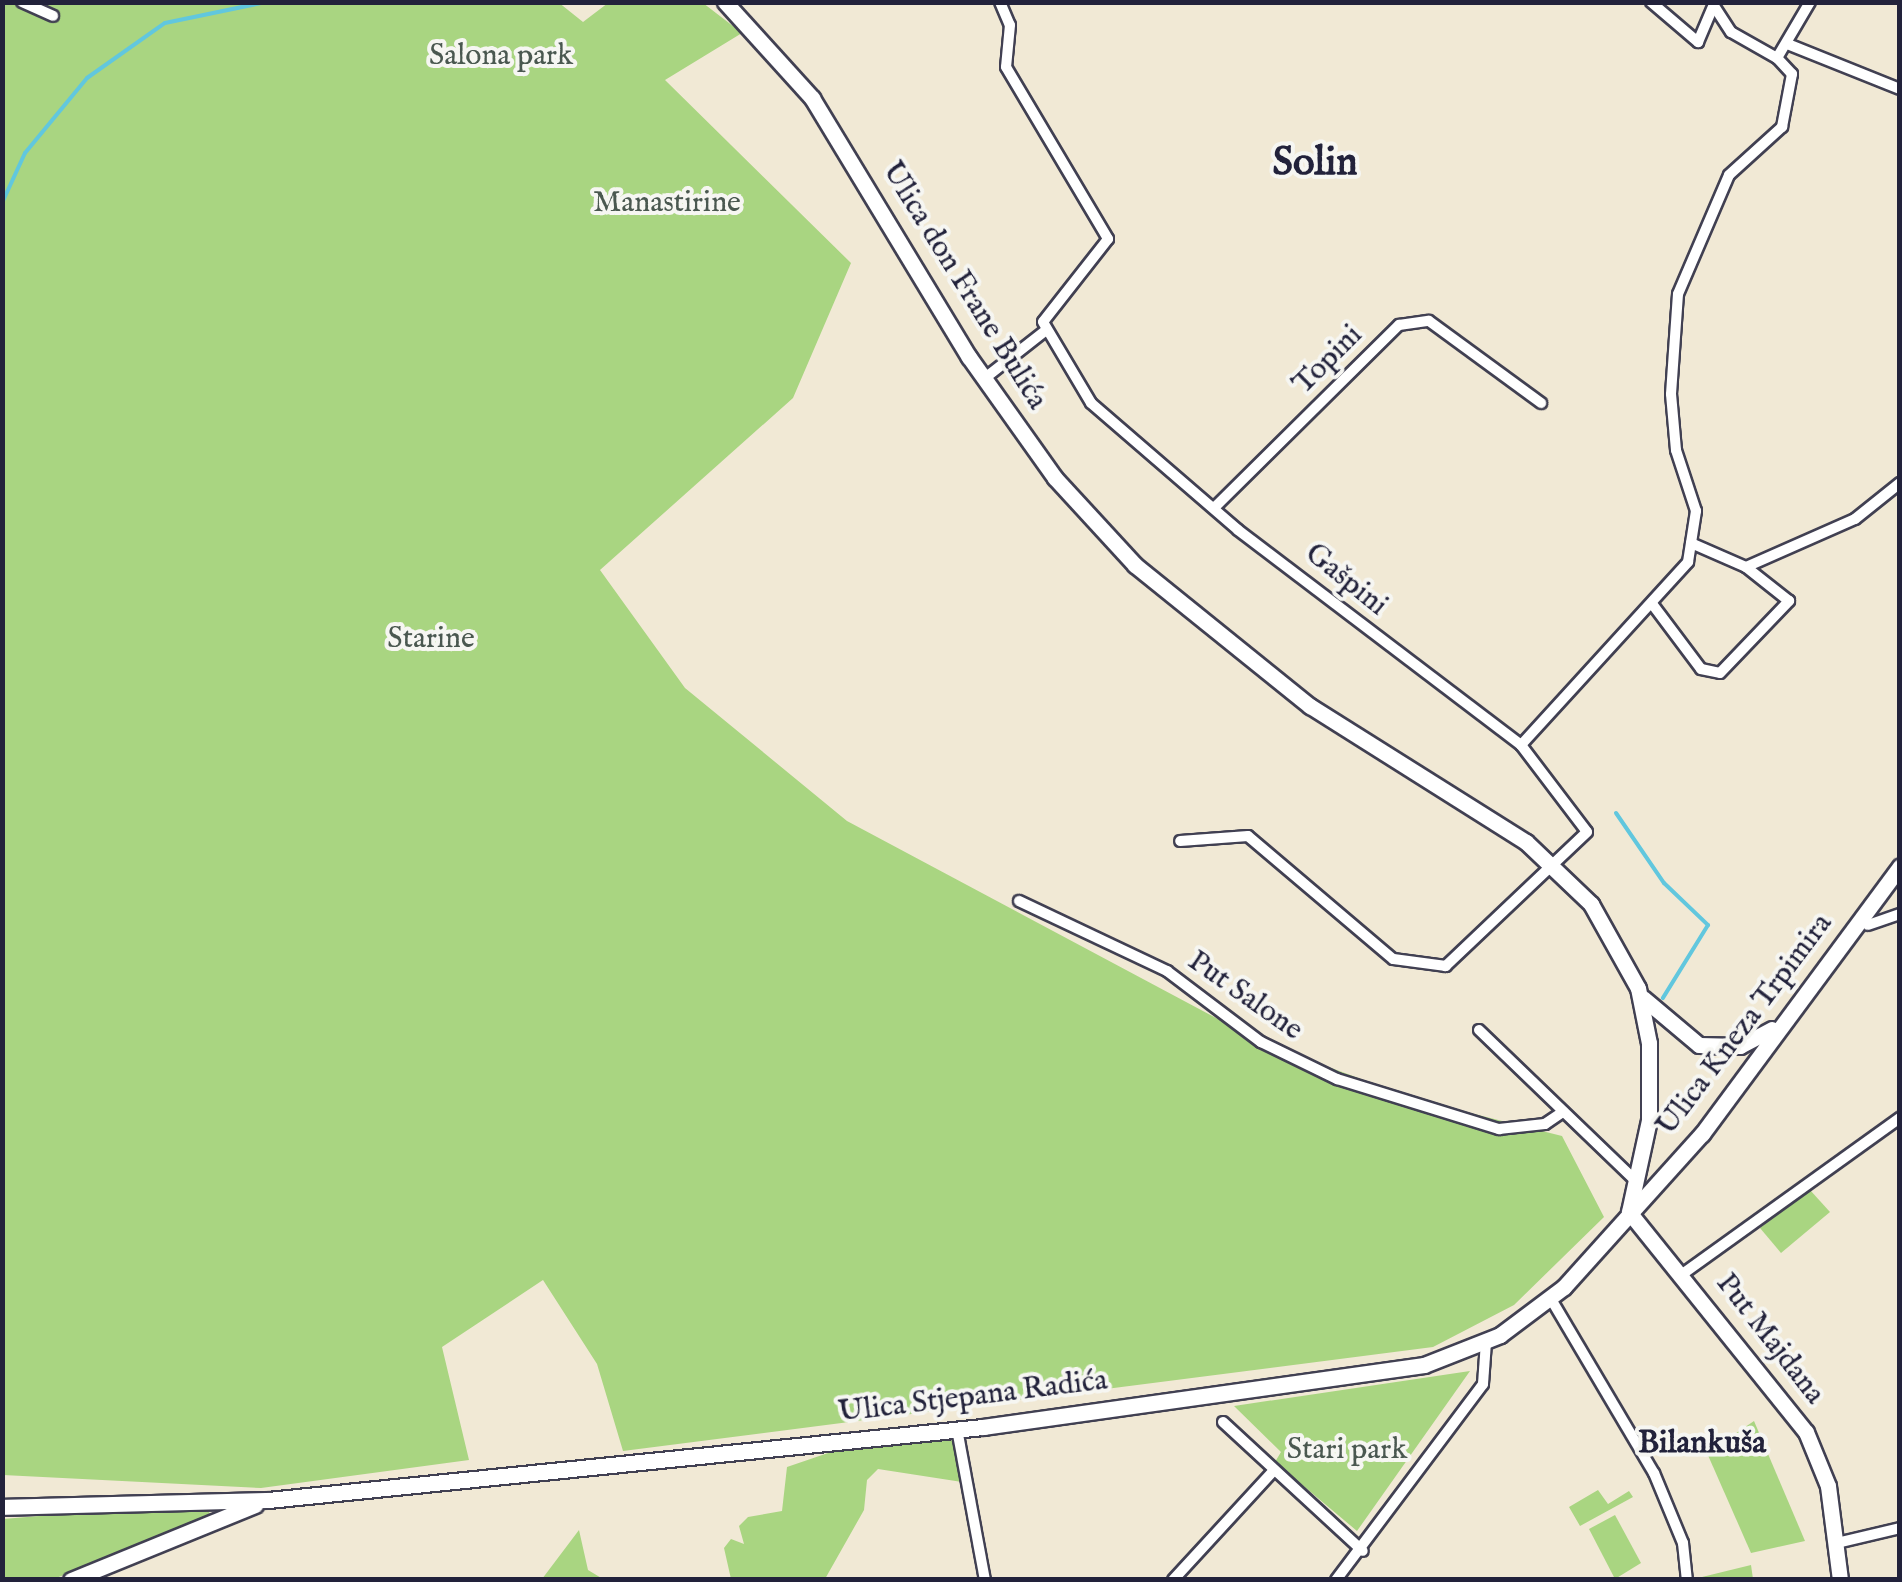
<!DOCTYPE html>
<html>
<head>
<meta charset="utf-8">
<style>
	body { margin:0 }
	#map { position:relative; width:1902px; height:1582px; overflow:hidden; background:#f1e9d5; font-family:"IM FELL English",serif }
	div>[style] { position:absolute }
	.green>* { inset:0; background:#a9d581 }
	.stream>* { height:4px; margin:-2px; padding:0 2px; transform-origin:2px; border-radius:2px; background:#61c7de }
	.roads { filter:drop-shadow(2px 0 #414052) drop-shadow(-2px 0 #414052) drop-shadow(0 2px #414052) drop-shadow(0 -2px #414052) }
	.street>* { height:10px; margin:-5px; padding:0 5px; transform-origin:5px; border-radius:5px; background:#fff }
	.secondary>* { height:15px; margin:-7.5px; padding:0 7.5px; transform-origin:7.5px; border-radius:7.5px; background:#fff }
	span { translate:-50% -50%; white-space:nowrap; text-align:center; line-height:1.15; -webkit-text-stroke:8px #f6f6f2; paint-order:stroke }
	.park-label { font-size:30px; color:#4a5850 }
	.street-label { font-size:30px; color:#22223b }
	.neighbourhood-label { font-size:32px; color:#22223b; font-weight:700 }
	.district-label { font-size:40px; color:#22223b; font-weight:700 }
	.frame { position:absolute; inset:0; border:5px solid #22223b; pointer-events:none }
</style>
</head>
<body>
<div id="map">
	<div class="green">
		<i style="clip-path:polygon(558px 2px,583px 22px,608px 3px,703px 3px,742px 33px,665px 80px,851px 263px,793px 398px,600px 570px,685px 688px,847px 821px,1261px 1042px,1415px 1099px,1562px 1136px,1604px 1217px,1514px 1305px,1433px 1347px,623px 1451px,597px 1364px,543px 1280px,442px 1347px,469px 1460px,261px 1488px,3px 1475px,2px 3px)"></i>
		<i style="clip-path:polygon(1810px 1190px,1830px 1212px,1781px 1253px,1760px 1228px)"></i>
		<i style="clip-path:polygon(1470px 1371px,1357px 1531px,1275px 1462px,1281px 1452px,1234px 1406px)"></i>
		<i style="clip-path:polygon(1754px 1421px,1805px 1541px,1751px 1553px,1707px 1453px)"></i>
		<i style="clip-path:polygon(954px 1440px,962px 1482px,878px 1469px,867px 1480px,864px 1510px,825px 1579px,731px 1579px,724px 1548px,731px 1539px,744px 1544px,739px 1526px,748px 1517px,782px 1511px,787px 1467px,831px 1452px)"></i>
		<i style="clip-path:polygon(1598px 1490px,1608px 1504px,1629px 1491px,1633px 1497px,1580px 1526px,1569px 1507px)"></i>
		<i style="clip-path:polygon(87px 1512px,209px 1512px,210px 1514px,54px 1579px,3px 1580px,3px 1519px)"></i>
		<i style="clip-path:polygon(1615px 1515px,1641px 1563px,1615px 1579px,1589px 1529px)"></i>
		<i style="clip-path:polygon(579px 1530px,588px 1570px,603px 1579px,542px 1579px)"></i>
		<i style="clip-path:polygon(1751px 1565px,1753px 1579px,1699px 1579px,1702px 1577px)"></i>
	</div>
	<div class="stream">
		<i style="left:2px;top:203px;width:55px;rotate:-65.3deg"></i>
		<i style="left:25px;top:153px;width:97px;rotate:-50.4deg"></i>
		<i style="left:87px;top:78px;width:95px;rotate:-35.2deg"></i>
		<i style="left:165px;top:23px;width:103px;rotate:-11.7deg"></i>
		<i style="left:1616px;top:813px;width:85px;rotate:55.6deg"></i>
		<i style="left:1664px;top:883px;width:61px;rotate:43.7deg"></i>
		<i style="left:1708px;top:925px;width:86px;rotate:121.7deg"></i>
	</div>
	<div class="roads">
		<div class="street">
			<i style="left:22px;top:2px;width:34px;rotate:24deg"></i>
			<i style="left:1000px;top:2px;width:25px;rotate:67deg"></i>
			<i style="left:1010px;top:25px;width:42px;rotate:95.4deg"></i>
			<i style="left:1006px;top:67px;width:200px;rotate:59.3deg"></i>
			<i style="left:1108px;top:239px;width:105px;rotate:128.1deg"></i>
			<i style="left:1043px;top:322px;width:94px;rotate:59.3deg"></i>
			<i style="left:1091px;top:403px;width:194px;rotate:40.8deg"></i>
			<i style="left:1238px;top:530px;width:355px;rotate:37.2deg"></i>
			<i style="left:1521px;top:745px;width:109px;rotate:52.8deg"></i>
			<i style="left:1587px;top:832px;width:195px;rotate:136.5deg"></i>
			<i style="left:1446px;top:966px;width:53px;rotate:-172.5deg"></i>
			<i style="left:1393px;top:959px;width:190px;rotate:-139.7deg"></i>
			<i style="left:1248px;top:836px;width:68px;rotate:175.8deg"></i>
			<i style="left:1651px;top:2px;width:62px;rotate:40.4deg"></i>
			<i style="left:1698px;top:42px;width:38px;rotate:-67deg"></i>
			<i style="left:1714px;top:6px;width:31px;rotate:57deg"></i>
			<i style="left:1731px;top:32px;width:53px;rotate:29.5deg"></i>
			<i style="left:1790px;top:45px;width:118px;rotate:21.8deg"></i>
			<i style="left:985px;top:378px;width:76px;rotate:-38.1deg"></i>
			<i style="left:1215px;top:507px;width:259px;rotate:-44.7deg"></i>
			<i style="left:1399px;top:325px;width:30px;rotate:-8deg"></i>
			<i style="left:1429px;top:321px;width:139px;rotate:36.2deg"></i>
			<i style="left:1691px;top:543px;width:60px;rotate:23.6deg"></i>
			<i style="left:1746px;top:567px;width:119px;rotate:-23.8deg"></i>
			<i style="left:1855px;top:519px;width:58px;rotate:-38.7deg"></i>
			<i style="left:1653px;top:605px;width:80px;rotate:53.1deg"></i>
			<i style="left:1701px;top:669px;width:19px;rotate:12deg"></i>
			<i style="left:1720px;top:673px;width:100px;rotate:-46.2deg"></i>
			<i style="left:1789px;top:601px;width:55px;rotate:-141.7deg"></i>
			<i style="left:1521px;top:745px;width:248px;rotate:-47.6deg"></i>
			<i style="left:1688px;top:562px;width:52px;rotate:-81.1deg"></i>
			<i style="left:1696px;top:511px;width:64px;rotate:-108.2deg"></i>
			<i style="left:1676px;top:450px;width:56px;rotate:-95.1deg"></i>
			<i style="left:1671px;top:394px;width:100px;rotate:-86deg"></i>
			<i style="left:1678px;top:294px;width:129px;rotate:-66.8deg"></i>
			<i style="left:1729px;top:175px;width:72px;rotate:-42.2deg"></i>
			<i style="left:1782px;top:127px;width:54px;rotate:-79.3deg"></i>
			<i style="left:1792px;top:74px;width:22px;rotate:-133deg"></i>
			<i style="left:1777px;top:58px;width:65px;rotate:-59.5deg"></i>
			<i style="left:1019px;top:901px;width:164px;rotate:25.3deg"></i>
			<i style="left:1167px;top:971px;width:118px;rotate:37.1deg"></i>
			<i style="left:1261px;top:1042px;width:85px;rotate:26deg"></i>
			<i style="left:1337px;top:1079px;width:170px;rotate:17.2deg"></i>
			<i style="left:1499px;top:1129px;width:46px;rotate:-6.2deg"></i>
			<i style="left:1545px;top:1124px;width:22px;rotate:-34deg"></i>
			<i style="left:1868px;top:925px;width:34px;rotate:-19deg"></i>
			<i style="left:1479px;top:1030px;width:215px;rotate:43.9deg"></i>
			<i style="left:1684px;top:1273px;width:266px;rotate:-35.7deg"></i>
			<i style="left:1551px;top:1299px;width:202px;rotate:59.4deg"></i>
			<i style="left:1654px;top:1473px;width:76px;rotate:67.5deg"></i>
			<i style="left:1683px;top:1543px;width:37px;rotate:84deg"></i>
			<i style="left:1223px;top:1422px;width:190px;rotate:42.7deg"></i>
			<i style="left:957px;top:1429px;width:154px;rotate:79.5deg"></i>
			<i style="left:1837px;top:1543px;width:65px;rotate:-13.4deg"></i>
			<i style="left:1173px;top:1580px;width:149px;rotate:-47.4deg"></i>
			<i style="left:1336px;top:1580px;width:245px;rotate:-53.1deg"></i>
			<i style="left:1483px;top:1384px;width:42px;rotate:-85.9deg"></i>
		</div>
		<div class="secondary">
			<i style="left:725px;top:2px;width:130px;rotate:47.8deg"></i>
			<i style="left:812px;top:98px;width:303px;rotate:58.8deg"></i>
			<i style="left:969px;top:357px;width:148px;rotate:54.6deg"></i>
			<i style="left:1055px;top:478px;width:118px;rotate:47.4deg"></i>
			<i style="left:1135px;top:565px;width:225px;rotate:38.9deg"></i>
			<i style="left:1310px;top:706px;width:255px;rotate:32.2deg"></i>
			<i style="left:1526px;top:842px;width:90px;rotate:43.6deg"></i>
			<i style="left:1591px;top:904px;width:96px;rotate:60.8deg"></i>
			<i style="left:1638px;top:988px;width:56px;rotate:78.7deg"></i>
			<i style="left:1649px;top:1043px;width:77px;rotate:90deg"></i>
			<i style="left:1649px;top:1120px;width:94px;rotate:102.3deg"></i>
			<i style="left:1643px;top:998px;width:73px;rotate:40deg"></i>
			<i style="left:1699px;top:1045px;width:41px;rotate:1.4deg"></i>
			<i style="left:1740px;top:1046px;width:36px;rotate:-28deg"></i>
			<i style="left:1629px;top:1212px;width:282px;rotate:51.2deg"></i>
			<i style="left:1806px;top:1432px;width:58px;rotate:67.8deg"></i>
			<i style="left:1828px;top:1486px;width:95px;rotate:82.7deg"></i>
			<i style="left:2px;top:1507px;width:266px;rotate:-1.5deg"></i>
			<i style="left:268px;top:1500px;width:719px;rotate:-5.83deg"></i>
			<i style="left:983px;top:1427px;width:445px;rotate:-8deg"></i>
			<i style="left:1424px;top:1365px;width:82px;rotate:-21.5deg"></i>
			<i style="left:1500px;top:1335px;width:80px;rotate:-36.9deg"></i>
			<i style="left:1564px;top:1287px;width:206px;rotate:-48deg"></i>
			<i style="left:1702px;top:1134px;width:333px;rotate:-53.5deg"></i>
			<i style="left:71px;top:1580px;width:199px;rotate:-22.2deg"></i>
		</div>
	</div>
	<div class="park-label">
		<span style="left:501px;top:56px">Salona park</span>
		<span style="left:667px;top:203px">Manastirine</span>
		<span style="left:431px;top:639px">Starine</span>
		<span style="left:1347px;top:1450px">Stari park</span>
	</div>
	<div class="street-label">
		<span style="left:964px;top:286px;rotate:58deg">Ulica don Frane Bulića</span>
		<span style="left:1328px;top:360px;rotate:-45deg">Topini</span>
		<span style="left:1346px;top:580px;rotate:39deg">Gašpini</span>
		<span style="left:1245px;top:996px;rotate:35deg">Put Salone</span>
		<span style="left:1745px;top:1025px;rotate:-53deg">Ulica Kneza Trpimira</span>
		<span style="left:1770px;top:1339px;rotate:52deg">Put Majdana</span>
		<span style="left:973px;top:1397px;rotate:-7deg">Ulica Stjepana Radića</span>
	</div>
	<div class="neighbourhood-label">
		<span style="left:1702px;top:1444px">Bilankuša</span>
	</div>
	<div class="district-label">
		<span style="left:1315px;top:164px">Solin</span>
	</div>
	<div class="frame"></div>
</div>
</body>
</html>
